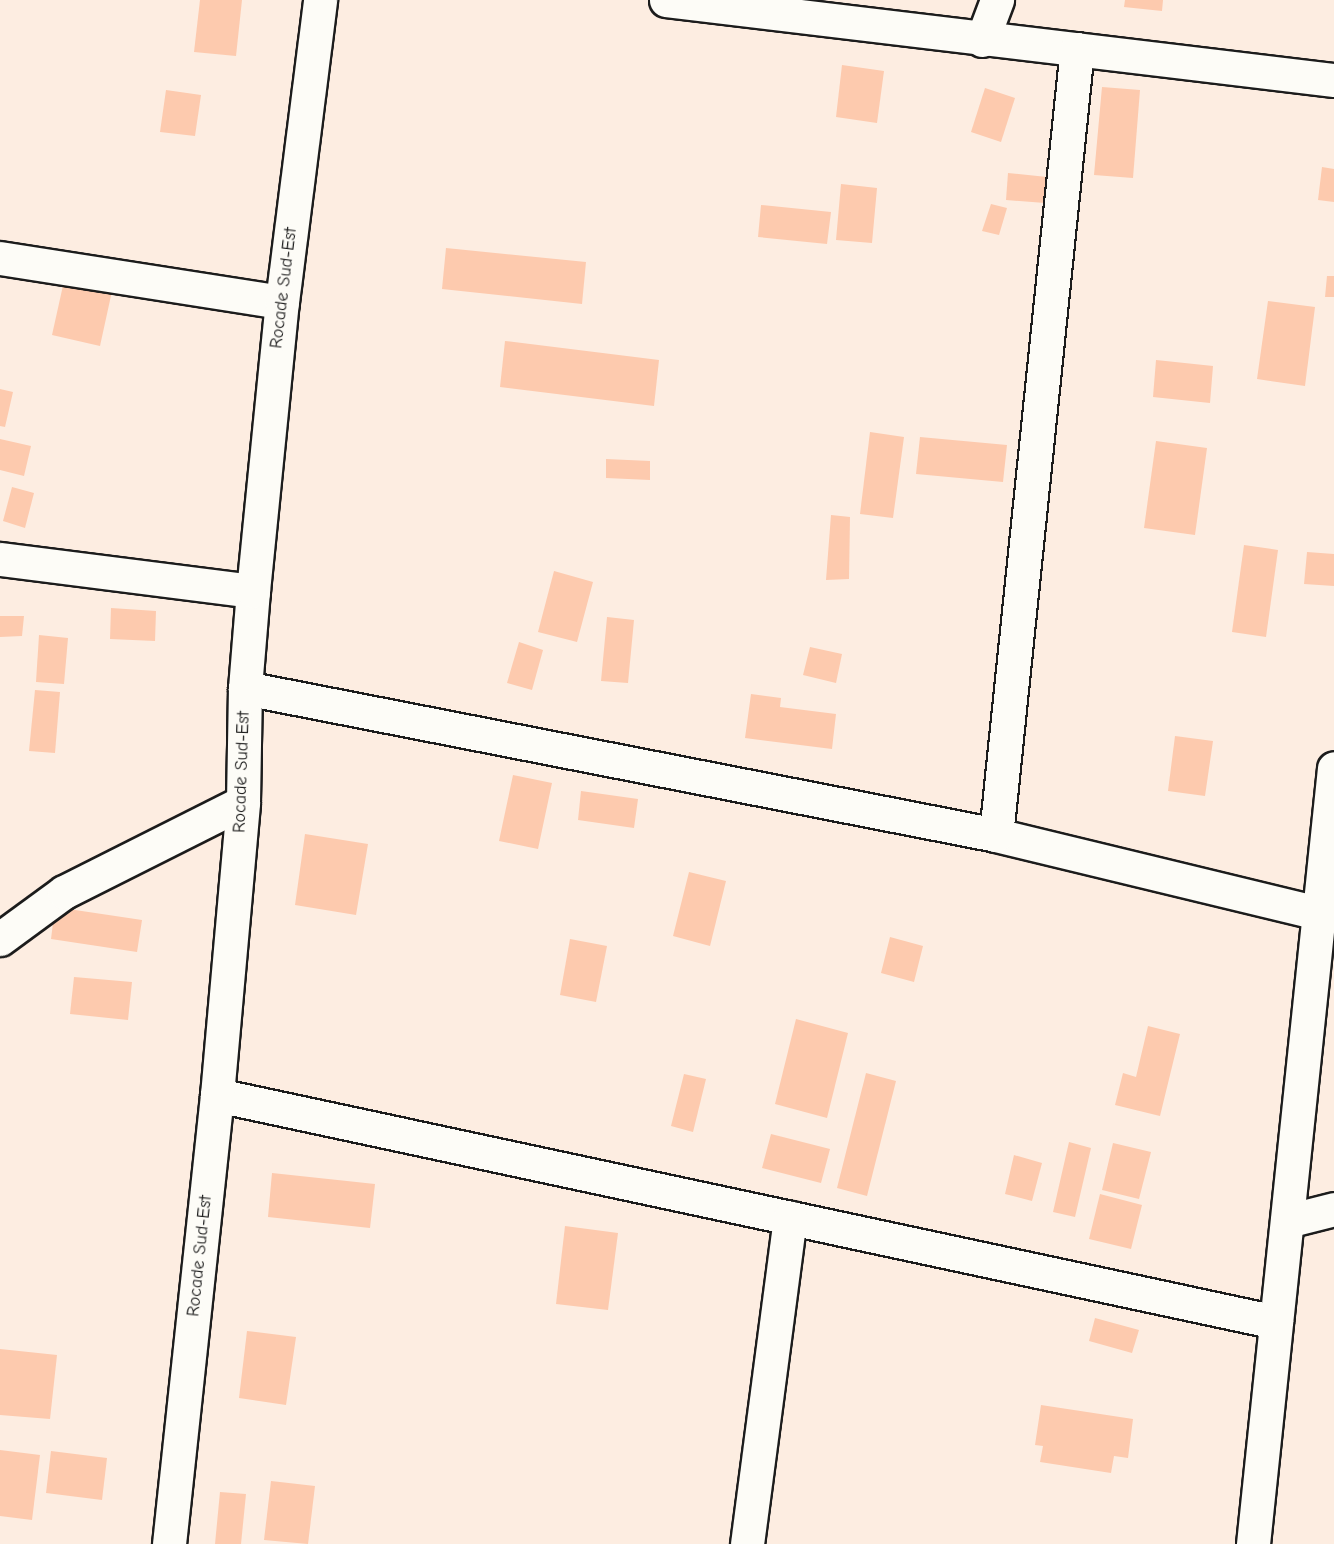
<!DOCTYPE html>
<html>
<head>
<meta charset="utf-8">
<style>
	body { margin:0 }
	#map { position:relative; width:1334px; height:1544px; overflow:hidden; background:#fdede1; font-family:"Comic Neue",sans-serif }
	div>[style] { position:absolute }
	.building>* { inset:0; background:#fdcaae }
	.roads { filter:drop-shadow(2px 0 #1c1c1c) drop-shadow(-2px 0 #1c1c1c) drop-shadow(0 2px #1c1c1c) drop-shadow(0 -2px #1c1c1c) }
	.street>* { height:33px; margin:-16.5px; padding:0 16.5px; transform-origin:16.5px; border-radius:16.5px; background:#fdfcf7 }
	.secondary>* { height:33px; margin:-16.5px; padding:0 16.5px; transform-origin:16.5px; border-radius:16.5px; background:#fdfcf7 }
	span { translate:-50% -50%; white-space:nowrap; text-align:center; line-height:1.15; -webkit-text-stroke:6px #fdfcf7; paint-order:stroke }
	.street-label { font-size:18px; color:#1c1c1c }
</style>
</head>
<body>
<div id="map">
	<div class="building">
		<i style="clip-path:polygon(200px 0,242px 0,236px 56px,194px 52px)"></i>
		<i style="clip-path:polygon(1125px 0,1163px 0,1162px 11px,1124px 7px)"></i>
		<i style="clip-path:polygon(842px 65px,884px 71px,877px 123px,836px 117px)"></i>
		<i style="clip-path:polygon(1102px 87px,1140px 90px,1133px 178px,1094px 175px)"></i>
		<i style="clip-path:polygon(985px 88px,1015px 98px,1001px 142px,971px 132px)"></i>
		<i style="clip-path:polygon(166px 90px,201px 95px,195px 136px,160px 132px)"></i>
		<i style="clip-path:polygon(1322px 167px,1334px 169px,1334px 202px,1318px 200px)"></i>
		<i style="clip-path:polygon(1008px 173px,1047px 177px,1045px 203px,1006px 200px)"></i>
		<i style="clip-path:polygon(841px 184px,877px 188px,872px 243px,836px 240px)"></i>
		<i style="clip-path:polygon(991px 204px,1007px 208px,999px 235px,982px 231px)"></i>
		<i style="clip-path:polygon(761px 205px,831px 212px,827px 244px,758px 237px)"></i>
		<i style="clip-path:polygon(446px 248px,586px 262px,582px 304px,442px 289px)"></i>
		<i style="clip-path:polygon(1327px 276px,1334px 276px,1334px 297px,1325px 297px)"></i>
		<i style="clip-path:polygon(64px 281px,112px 291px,100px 346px,52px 335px)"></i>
		<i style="clip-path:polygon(1268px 301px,1315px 307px,1305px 386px,1257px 379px)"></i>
		<i style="clip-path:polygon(505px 341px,659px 360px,654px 406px,500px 387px)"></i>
		<i style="clip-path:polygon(1156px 360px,1213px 366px,1210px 403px,1153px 397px)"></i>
		<i style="clip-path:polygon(0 389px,13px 392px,5px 427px,0 426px)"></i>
		<i style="clip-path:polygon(870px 432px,904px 437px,893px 518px,860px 514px)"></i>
		<i style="clip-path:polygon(920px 437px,1007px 445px,1003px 482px,916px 474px)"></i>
		<i style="clip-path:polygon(0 439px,31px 446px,24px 476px,0 470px)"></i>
		<i style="clip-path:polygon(1156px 441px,1207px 448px,1195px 535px,1144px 528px)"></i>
		<i style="clip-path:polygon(606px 459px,650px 461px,650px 480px,606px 478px)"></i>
		<i style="clip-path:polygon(12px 487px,34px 493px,25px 528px,3px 521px)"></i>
		<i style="clip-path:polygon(831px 515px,850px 517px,849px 579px,826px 580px)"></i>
		<i style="clip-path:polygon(1244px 545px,1278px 550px,1266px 637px,1232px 632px)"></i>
		<i style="clip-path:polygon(1307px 552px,1334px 554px,1334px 586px,1304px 584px)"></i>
		<i style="clip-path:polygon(554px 571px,593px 582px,577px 642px,538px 632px)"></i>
		<i style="clip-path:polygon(111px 608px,156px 611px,155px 641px,110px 639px)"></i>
		<i style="clip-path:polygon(0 616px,24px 616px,22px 636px,0 637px)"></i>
		<i style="clip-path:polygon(607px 617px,634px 620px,628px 683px,601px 681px)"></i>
		<i style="clip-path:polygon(39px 635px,68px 638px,64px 684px,36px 682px)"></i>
		<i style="clip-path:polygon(519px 642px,543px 650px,532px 690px,507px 683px)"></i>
		<i style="clip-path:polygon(810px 647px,842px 654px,836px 683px,803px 675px)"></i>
		<i style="clip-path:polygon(35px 690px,60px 692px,55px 753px,29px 751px)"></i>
		<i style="clip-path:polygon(751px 694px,781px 698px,780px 707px,836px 714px,832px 749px,745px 738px)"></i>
		<i style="clip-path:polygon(1175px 736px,1213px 741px,1205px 796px,1168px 791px)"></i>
		<i style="clip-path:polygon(513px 775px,552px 783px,538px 849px,499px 841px)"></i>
		<i style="clip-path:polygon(581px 791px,638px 799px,634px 828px,578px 820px)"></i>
		<i style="clip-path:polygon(305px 834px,368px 844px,356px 915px,295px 905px)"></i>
		<i style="clip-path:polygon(689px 872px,726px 881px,710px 946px,673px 936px)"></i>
		<i style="clip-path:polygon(55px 907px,142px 920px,137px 952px,51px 939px)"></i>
		<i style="clip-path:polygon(890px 937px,923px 946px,914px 982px,881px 973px)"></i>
		<i style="clip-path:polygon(570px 939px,607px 946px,596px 1002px,560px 995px)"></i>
		<i style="clip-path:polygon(74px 977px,132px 982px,128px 1020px,70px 1014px)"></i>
		<i style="clip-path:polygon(796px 1019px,848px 1033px,827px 1118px,775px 1104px)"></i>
		<i style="clip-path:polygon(1148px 1026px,1180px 1034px,1160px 1116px,1115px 1105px,1123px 1073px,1136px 1077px)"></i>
		<i style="clip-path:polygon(866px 1073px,896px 1081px,867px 1196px,837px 1188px)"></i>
		<i style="clip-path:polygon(684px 1074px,706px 1079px,693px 1132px,671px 1126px)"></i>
		<i style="clip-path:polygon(771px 1134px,830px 1149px,821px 1183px,762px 1168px)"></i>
		<i style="clip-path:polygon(1069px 1142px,1091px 1148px,1075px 1217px,1053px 1212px)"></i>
		<i style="clip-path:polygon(1113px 1143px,1151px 1152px,1139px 1199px,1102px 1190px)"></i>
		<i style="clip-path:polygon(1014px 1155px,1042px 1163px,1032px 1201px,1005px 1194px)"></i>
		<i style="clip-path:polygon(272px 1173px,375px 1184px,370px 1228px,268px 1217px)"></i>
		<i style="clip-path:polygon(1100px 1194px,1142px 1205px,1131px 1249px,1089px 1239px)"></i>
		<i style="clip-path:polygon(565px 1226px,618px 1233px,608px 1310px,556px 1304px)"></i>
		<i style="clip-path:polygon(1095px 1318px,1139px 1330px,1132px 1353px,1089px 1341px)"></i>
		<i style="clip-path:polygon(247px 1331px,296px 1337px,286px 1405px,239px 1398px)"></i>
		<i style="clip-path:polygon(0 1349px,57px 1355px,50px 1419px,0 1415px)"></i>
		<i style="clip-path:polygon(1041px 1405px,1133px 1419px,1128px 1458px,1114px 1456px,1111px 1473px,1040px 1462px,1043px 1446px,1035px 1445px)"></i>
		<i style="clip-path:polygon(0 1450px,40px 1455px,32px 1520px,0 1516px)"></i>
		<i style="clip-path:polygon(51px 1451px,107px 1458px,102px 1500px,46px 1493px)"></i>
		<i style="clip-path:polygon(271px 1481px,315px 1486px,308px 1544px,264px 1540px)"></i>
		<i style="clip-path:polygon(220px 1492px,246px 1494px,241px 1544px,215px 1544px)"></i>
	</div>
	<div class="roads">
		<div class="street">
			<i style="left:666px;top:0;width:673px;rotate:6.83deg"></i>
			<i style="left:982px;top:40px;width:43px;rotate:-69.4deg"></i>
			<i style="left:0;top:258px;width:285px;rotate:8.9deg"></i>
			<i style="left:0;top:559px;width:255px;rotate:7.2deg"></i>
			<i style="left:245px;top:688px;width:765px;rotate:11.07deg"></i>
			<i style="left:996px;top:835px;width:332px;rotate:13.6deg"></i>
			<i style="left:996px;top:835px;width:790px;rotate:-84.12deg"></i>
			<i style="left:0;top:939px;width:79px;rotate:-36.3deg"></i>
			<i style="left:64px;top:892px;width:200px;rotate:-26.7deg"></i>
			<i style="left:217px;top:1095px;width:1083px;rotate:12.1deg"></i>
			<i style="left:1287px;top:1221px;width:49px;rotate:-14.3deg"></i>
			<i style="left:747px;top:1544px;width:329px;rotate:-82.5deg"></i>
			<i style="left:1253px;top:1544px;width:780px;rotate:-84.04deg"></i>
		</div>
		<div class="secondary">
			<i style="left:169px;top:1544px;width:452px;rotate:-83.9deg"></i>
			<i style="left:217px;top:1095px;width:294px;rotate:-84.9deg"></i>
			<i style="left:243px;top:802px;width:114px;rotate:-89deg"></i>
			<i style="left:245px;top:688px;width:97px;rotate:-85.3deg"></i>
			<i style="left:253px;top:591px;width:290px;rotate:-84.3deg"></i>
			<i style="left:282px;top:302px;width:304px;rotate:-82.8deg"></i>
		</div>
	</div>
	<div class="street-label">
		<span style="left:284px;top:288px;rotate:-83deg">Rocade Sud-Est</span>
		<span style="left:242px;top:772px;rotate:-88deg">Rocade Sud-Est</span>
		<span style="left:200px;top:1256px;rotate:-84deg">Rocade Sud-Est</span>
	</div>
</div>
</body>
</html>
